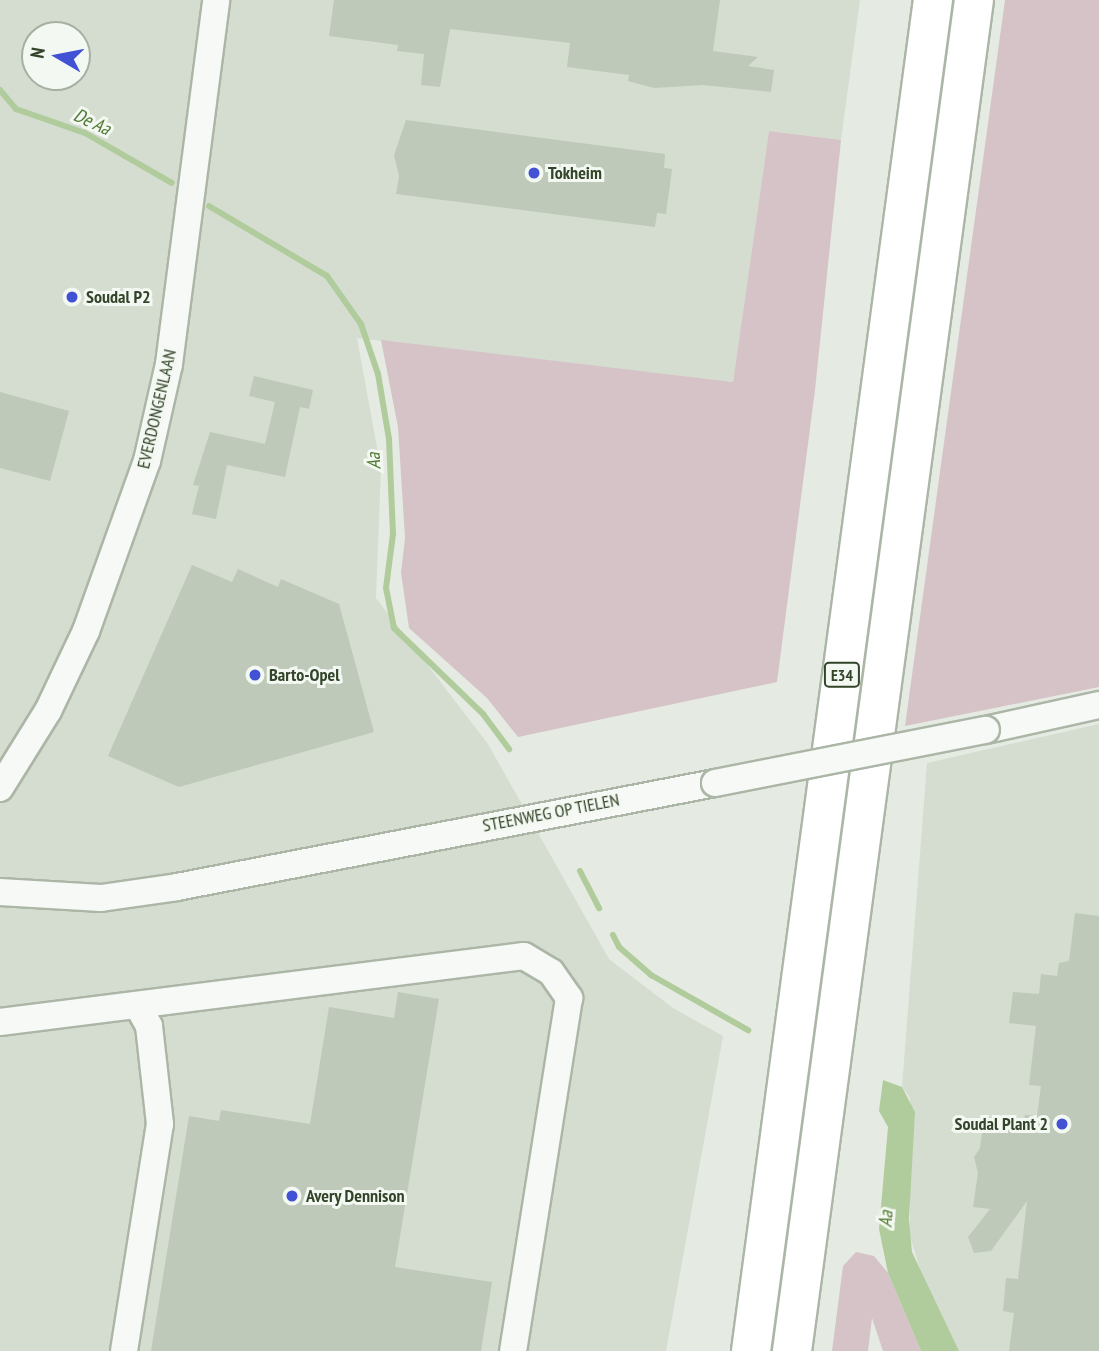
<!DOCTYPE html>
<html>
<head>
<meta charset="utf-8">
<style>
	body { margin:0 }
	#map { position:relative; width:1099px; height:1351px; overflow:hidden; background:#e5ebe2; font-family:"PT Sans Narrow",sans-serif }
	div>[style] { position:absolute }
	.built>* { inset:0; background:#d4ddd0 }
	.green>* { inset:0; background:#d5c3c7 }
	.water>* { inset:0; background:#b1cc9c }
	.stream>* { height:6px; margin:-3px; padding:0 3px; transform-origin:3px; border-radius:3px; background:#b1cc9c }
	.building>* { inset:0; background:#bec9b9 }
	.roads { filter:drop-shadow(2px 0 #acb6a7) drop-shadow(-2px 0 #acb6a7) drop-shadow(0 2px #acb6a7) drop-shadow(0 -2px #acb6a7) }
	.minor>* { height:26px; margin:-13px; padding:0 13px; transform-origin:13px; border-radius:13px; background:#f6f9f5 }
	.highway>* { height:38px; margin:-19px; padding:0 19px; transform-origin:19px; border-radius:19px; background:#fff }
	.bridges { filter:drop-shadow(2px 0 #acb6a7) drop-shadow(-2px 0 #acb6a7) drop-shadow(0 2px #acb6a7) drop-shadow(0 -2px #acb6a7) }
	.minor-bridge>* { height:26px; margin:-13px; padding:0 13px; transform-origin:13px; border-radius:13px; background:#f6f9f5 }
	.dots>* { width:19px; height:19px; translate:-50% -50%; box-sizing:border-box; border:4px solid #f4f8f2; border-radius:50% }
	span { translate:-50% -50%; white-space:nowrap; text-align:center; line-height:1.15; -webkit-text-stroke:6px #f4f8f2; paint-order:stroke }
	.shield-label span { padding:2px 5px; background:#f4f8f2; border:2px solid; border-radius:5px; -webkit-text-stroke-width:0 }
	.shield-label { font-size:16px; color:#324429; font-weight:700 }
	.poi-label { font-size:18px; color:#324429; font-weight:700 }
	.left { translate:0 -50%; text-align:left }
	.right { translate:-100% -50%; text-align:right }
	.street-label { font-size:18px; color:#324429 }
	.water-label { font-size:19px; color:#4f7a31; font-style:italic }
	.north { position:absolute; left:21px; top:21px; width:70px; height:70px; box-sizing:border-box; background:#f4f8f2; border:2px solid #a6b0a2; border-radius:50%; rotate:280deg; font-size:19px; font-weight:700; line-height:28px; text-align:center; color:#324429 }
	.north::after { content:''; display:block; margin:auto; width:24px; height:32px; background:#4252d5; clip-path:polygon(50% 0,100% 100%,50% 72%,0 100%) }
</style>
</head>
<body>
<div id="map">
	<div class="built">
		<i style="clip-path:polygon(evenodd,0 0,860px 0,841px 140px,769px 131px,733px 382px,357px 338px,381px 469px,376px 598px,488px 744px,609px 959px,673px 1008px,723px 1036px,666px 1351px,0 1351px,0 0,35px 35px,77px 35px,77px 77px,35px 77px,35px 35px)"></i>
		<i style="clip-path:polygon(1099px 724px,1099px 1351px,959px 1351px,926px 1288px,910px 1236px,910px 1098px,902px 1087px,927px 763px)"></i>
	</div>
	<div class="green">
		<i style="clip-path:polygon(948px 0,958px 0,859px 736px,849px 736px)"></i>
		<i style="clip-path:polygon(1005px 0,1099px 0,1099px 687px,905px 726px)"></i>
		<i style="clip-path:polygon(769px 131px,841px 140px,815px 390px,777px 682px,518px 737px,487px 698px,409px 628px,401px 573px,405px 538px,398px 427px,381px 340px,733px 382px)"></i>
		<i style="clip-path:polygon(856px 1252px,874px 1256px,888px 1273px,921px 1351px,883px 1351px,872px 1318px,868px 1351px,832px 1351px,843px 1266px)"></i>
	</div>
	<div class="water">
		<i style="clip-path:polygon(883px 1080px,902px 1087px,915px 1112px,909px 1219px,912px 1252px,959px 1351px,921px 1351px,888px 1273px,879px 1229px,888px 1127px,879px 1111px)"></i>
	</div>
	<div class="stream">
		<i style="left:0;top:90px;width:25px;rotate:50deg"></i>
		<i style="left:16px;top:109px;width:73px;rotate:19.2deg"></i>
		<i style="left:85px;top:133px;width:100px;rotate:29.9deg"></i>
		<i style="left:209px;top:206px;width:137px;rotate:30.7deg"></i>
		<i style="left:327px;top:276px;width:59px;rotate:54.7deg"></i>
		<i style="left:361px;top:324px;width:53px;rotate:71.2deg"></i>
		<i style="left:378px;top:374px;width:66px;rotate:80.4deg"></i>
		<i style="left:389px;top:439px;width:95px;rotate:87.6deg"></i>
		<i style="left:393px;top:534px;width:54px;rotate:97.4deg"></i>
		<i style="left:386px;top:588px;width:41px;rotate:78.7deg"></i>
		<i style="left:394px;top:628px;width:124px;rotate:44deg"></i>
		<i style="left:483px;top:714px;width:44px;rotate:53.4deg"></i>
		<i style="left:580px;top:871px;width:42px;rotate:62.8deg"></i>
		<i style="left:613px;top:935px;width:13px;rotate:63deg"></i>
		<i style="left:619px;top:947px;width:43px;rotate:41.2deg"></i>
		<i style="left:651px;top:975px;width:112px;rotate:29.6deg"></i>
	</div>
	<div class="building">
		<i style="clip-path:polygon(334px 0,720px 0,713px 51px,758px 57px,748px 66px,774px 70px,771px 92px,703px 85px,654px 88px,628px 81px,629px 75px,567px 67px,570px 43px,450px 29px,440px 87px,421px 85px,424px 54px,397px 51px,398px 45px,329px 36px)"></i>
		<i style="clip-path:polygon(406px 120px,665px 154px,664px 168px,672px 169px,666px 214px,657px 213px,655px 227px,396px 194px,399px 176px,394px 155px)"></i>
		<i style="clip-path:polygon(254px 376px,313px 390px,309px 409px,300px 407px,285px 477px,227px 465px,216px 519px,192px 514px,199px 486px,193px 485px,210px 432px,265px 444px,275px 402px,249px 396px)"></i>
		<i style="clip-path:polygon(0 392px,69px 411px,50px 481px,0 468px)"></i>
		<i style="clip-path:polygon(192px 565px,232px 582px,238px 569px,278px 587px,281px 579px,339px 604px,374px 732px,179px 787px,108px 756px)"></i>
		<i style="clip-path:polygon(1075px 913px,1099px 916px,1099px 1351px,1009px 1351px,1014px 1313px,1003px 1311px,1006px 1278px,1018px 1279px,1027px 1201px,991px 1251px,974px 1253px,968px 1237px,990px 1209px,973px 1207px,978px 1173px,974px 1157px,980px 1148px,984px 1117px,1024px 1121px,1025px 1115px,1037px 1116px,1041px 1086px,1029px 1085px,1036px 1026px,1009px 1023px,1013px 992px,1039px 994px,1041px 974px,1057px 976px,1059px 963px,1069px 961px)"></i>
		<i style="clip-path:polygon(398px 992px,439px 999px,395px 1267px,492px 1282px,481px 1351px,151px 1351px,189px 1116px,219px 1121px,221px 1110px,310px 1124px,329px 1007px,394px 1018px)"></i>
	</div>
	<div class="roads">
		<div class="minor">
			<i style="left:986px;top:730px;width:116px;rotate:-12.5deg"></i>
			<i style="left:0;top:788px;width:91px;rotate:-58.1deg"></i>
			<i style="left:48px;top:711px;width:89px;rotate:-64.6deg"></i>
			<i style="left:86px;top:631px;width:181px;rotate:-70.3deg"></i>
			<i style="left:147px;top:461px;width:99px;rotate:-77.2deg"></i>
			<i style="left:169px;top:364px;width:367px;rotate:-82.6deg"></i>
			<i style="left:0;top:892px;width:101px;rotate:3.4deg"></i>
			<i style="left:101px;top:898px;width:77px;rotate:-8.2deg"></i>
			<i style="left:177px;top:887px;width:548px;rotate:-10.94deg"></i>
			<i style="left:0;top:1022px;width:528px;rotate:-7.18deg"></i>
			<i style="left:524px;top:956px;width:31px;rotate:31deg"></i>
			<i style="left:551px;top:972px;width:32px;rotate:55deg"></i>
			<i style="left:569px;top:998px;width:357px;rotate:99deg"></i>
			<i style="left:124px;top:1351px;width:230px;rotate:-81deg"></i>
			<i style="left:160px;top:1124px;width:99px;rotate:-96.4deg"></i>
			<i style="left:149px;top:1026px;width:23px;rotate:-119deg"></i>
		</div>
		<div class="highway">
			<i style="left:751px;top:1351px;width:1363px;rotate:-82.33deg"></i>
			<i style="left:792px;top:1351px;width:1363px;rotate:-82.33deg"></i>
		</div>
	</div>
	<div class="bridges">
		<div class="minor-bridge">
			<i style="left:715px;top:783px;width:276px;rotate:-11.1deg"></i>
		</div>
	</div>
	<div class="dots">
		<i style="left:534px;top:173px;background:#4252d5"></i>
		<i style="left:72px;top:297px;background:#4252d5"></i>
		<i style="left:255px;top:675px;background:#4252d5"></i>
		<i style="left:1062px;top:1124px;background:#4252d5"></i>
		<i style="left:292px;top:1196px;background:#4252d5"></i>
	</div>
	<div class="shield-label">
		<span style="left:842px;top:675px">E34</span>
	</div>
	<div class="poi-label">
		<span class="left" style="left:548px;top:173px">Tokheim</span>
		<span class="left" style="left:86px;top:297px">Soudal P2</span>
		<span class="left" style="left:269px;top:675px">Barto-Opel</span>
		<span class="right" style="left:1048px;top:1124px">Soudal Plant 2</span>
		<span class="left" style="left:306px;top:1196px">Avery Dennison</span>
	</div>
	<div class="street-label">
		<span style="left:157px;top:409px;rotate:-77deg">EVERDONGENLAAN</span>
		<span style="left:551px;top:813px;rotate:-11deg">STEENWEG OP TIELEN</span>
	</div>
	<div class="water-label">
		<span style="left:92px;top:122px;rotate:25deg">De Aa</span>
		<span style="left:374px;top:461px;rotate:-93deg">Aa</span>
		<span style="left:886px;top:1219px;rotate:-86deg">Aa</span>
	</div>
	<div class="north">N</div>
</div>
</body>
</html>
